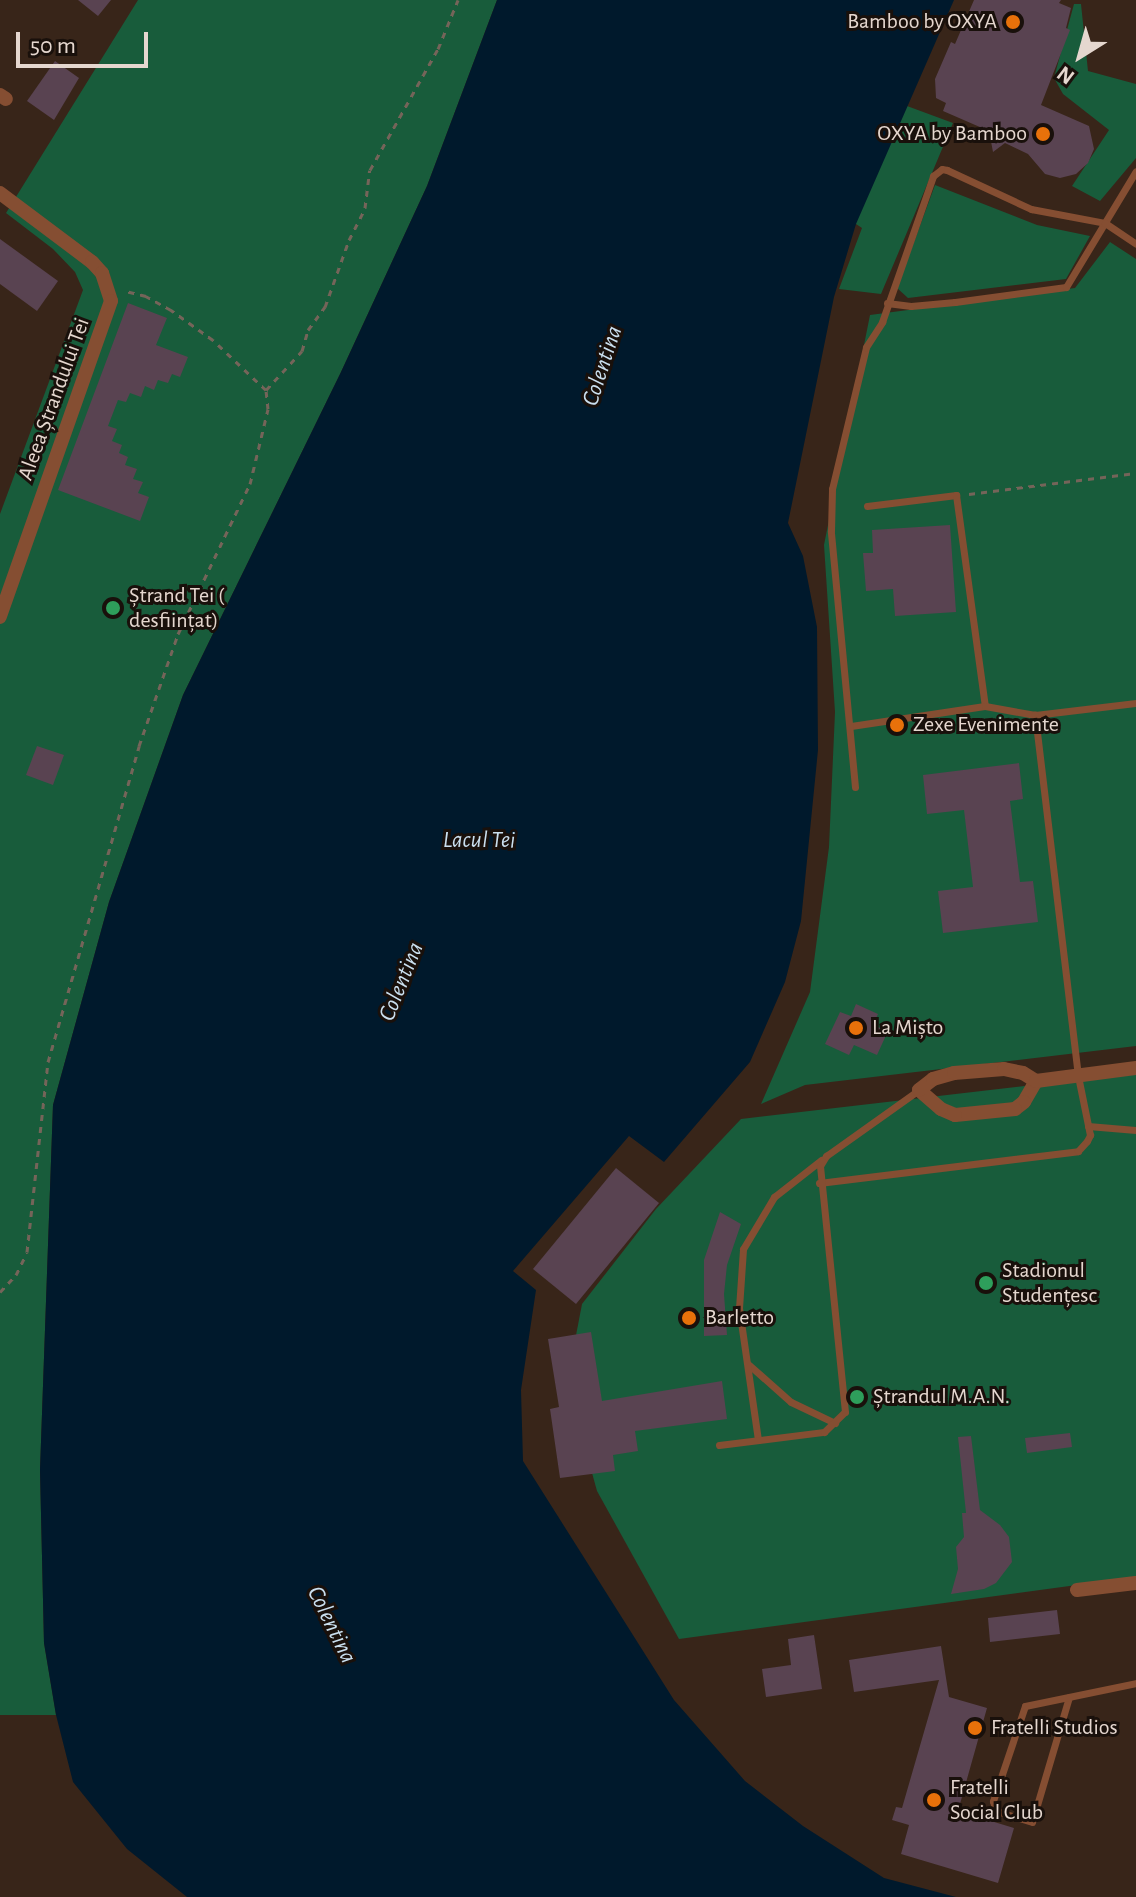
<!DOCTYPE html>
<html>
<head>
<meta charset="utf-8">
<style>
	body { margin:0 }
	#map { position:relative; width:1136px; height:1897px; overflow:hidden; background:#382519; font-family:"Alegreya Sans",sans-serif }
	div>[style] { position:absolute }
	.green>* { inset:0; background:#185c3b }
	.water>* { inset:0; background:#00192c }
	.building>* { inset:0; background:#594351 }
	.path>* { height:3px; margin-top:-1.5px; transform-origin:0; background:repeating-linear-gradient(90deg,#756459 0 6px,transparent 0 12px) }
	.service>* { height:7px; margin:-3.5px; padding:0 3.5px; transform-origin:3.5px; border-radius:3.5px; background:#854e32 }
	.minor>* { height:14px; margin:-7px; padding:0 7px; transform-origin:7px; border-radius:7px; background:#854e32 }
	.dots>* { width:22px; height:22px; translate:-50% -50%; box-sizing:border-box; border:4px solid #19100b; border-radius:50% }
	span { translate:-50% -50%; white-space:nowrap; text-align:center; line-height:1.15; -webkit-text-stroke:6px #19100b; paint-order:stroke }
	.poi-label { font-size:22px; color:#e5d7cf }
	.right { translate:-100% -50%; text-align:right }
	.left { translate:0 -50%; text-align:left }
	.street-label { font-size:22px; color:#e5d7cf }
	.water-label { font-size:24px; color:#cadfef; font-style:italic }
	.north { position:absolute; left:1040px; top:16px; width:80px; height:80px; -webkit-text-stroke:6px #19100b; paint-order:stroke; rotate:217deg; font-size:22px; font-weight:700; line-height:32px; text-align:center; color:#e5d7cf }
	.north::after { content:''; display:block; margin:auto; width:28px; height:36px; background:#e5d7cf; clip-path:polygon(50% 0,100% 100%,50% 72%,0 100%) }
	.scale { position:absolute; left:16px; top:32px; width:132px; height:36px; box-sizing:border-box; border:4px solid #e5d7cf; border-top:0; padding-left:10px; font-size:24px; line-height:28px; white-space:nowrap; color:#e5d7cf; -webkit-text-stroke:6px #19100b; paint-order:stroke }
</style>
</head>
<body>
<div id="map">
	<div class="green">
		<i style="clip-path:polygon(138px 0,497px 0,427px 186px,341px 372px,183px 695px,109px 902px,53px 1105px,40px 1470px,44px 1643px,56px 1715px,0 1715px,0 514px,83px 290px,75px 272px,53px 249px,6px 213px)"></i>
		<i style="clip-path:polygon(1074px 4px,1081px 4px,1088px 71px,1136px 84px,1136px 158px,1100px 201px,1072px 186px,1109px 130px,1063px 94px,1054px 78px)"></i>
		<i style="clip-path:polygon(907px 106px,953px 123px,881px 294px,839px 289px,862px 228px,853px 222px)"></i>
		<i style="clip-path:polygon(935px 185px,1037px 225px,1090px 236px,1066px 279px,908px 298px,897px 288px)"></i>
		<i style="clip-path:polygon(1110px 242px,1136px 259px,1136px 1046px,805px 1085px,761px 1104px,810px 992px,829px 847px,835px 712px,824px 545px,870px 315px,1075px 288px)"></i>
		<i style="clip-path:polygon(1136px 1073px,1136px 1577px,679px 1639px,597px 1491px,584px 1444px,573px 1351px,582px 1304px,656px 1209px,741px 1119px)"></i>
	</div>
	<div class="water">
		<i style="clip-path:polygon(497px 0,954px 0,856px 224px,834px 297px,788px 523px,803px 556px,817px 627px,818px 750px,801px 921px,785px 982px,750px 1062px,664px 1162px,629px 1136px,513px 1271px,536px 1290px,521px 1390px,523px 1461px,674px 1700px,745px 1781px,803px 1826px,884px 1878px,956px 1897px,187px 1897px,127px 1849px,73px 1782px,56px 1715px,44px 1643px,40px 1470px,53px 1105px,109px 902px,183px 695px,341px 372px,427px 186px)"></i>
	</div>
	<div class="building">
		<i style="clip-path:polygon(78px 0,111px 0,98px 16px)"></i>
		<i style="clip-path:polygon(974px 0,1061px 0,1059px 3px,1071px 8px,1066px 28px,1070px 30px,1041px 105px,1089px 126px,1094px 149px,1088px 163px,1076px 174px,1060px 178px,1045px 174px,1028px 154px,1005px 143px,993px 152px,989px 131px,943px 111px,946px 103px,936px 98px,935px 79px,951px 42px,955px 44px)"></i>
		<i style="clip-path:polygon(55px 61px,79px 78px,54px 120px,27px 101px)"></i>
		<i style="clip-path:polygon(0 239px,58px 281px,37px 311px,0 284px)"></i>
		<i style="clip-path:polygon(128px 303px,167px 318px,156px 345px,188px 357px,180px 377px,172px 374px,168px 383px,158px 380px,154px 390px,145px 386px,141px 397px,130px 393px,126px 402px,118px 400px,108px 426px,117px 429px,112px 441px,122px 445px,119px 453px,128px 457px,125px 465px,137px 469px,133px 479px,143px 482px,138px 493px,149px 497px,140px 521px,58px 490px)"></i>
		<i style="clip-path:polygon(950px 525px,956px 612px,895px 616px,893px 589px,866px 591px,863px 553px,873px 553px,872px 530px)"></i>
		<i style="clip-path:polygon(37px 746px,64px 755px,53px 785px,26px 775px)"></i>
		<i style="clip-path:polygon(1019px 763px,1023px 799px,1010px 801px,1020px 882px,1033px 881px,1038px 922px,943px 933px,938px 891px,973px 887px,964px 810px,927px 814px,923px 775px)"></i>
		<i style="clip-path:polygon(856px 1004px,878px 1014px,873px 1025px,888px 1031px,877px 1055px,854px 1045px,849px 1055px,825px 1044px,840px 1012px,851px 1016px)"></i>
		<i style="clip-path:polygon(616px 1168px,659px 1203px,576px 1304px,533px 1269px)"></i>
		<i style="clip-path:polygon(720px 1212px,741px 1224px,727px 1265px,724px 1294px,727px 1335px,704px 1336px,704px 1260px)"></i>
		<i style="clip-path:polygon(591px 1332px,602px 1401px,722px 1381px,727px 1419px,635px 1431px,638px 1451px,613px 1455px,615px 1471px,560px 1478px,550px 1409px,559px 1407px,548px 1339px)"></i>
		<i style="clip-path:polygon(1070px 1433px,1072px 1447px,1027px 1453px,1025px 1438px)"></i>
		<i style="clip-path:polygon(971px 1436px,980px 1510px,1000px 1525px,1009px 1537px,1012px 1562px,996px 1583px,984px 1589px,951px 1594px,958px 1569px,956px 1547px,964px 1537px,962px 1513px,966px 1513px,958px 1437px)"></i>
		<i style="clip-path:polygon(1057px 1610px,1060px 1634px,990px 1642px,988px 1618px)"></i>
		<i style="clip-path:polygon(814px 1635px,822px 1689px,766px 1697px,762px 1669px,791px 1665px,788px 1639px)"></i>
		<i style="clip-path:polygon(941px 1646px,949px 1697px,987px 1708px,958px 1811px,1014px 1828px,998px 1883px,901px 1854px,909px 1825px,892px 1820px,896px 1807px,902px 1808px,939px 1680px,854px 1692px,849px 1660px)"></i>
	</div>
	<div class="path">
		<i style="left:266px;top:390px;width:53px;rotate:-47.3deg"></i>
		<i style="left:302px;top:351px;width:22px;rotate:-74deg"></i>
		<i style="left:308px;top:330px;width:29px;rotate:-54deg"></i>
		<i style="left:325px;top:307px;width:71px;rotate:-70.3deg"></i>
		<i style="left:349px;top:240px;width:36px;rotate:-63deg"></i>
		<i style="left:365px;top:208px;width:38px;rotate:-83deg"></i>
		<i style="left:370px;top:170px;width:139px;rotate:-60.7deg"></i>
		<i style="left:438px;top:49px;width:53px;rotate:-67.8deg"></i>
		<i style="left:969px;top:494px;width:168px;rotate:-7.2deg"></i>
		<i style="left:0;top:1292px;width:23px;rotate:-47deg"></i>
		<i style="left:16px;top:1275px;width:25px;rotate:-64deg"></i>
		<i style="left:27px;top:1252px;width:191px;rotate:-83.7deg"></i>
		<i style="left:48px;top:1062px;width:329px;rotate:-73.9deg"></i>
		<i style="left:139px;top:746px;width:119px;rotate:-70.8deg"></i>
		<i style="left:178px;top:634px;width:166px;rotate:-64.4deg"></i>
		<i style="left:250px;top:484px;width:77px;rotate:-76.5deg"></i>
		<i style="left:268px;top:409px;width:19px;rotate:-96deg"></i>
		<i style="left:266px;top:390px;width:73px;rotate:-136.7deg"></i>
		<i style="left:213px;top:340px;width:52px;rotate:-144.5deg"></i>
		<i style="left:171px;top:310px;width:29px;rotate:-151deg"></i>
		<i style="left:146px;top:296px;width:21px;rotate:-166deg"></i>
	</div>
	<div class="service">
		<i style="left:887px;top:303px;width:24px;rotate:7deg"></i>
		<i style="left:911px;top:306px;width:44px;rotate:-5.2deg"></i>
		<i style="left:955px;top:302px;width:112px;rotate:-7.7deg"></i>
		<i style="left:1066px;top:287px;width:135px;rotate:-58.9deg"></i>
		<i style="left:867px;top:506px;width:90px;rotate:-7deg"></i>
		<i style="left:956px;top:495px;width:213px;rotate:82.2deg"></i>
		<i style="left:851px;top:726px;width:135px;rotate:-8.5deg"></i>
		<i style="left:985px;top:706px;width:51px;rotate:10.2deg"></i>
		<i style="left:1035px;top:715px;width:102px;rotate:-6.8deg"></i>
		<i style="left:855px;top:787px;width:257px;rotate:-95.4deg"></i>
		<i style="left:831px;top:531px;width:42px;rotate:-88.6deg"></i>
		<i style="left:832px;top:489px;width:146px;rotate:-76.5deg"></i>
		<i style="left:866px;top:347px;width:30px;rotate:-57deg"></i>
		<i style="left:882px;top:322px;width:155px;rotate:-70.7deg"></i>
		<i style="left:933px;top:176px;width:11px;rotate:-38deg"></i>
		<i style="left:942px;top:169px;width:5px;rotate:11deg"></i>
		<i style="left:947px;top:170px;width:93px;rotate:24.9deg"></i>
		<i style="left:1031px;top:209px;width:75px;rotate:10.7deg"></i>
		<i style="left:1105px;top:223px;width:37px;rotate:34deg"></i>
		<i style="left:1088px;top:1126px;width:48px;rotate:4.8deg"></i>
		<i style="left:819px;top:1183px;width:261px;rotate:-7deg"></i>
		<i style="left:1078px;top:1151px;width:13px;rotate:-48deg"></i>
		<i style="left:1087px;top:1141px;width:7px;rotate:-63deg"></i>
		<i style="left:1090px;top:1135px;width:60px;rotate:-101.5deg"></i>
		<i style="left:1078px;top:1076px;width:364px;rotate:-96.8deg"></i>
		<i style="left:748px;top:1364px;width:57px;rotate:41.5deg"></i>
		<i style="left:791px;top:1402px;width:49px;rotate:25.5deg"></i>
		<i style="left:758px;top:1440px;width:133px;rotate:-98.2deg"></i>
		<i style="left:739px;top:1308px;width:59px;rotate:-86.1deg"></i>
		<i style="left:743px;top:1249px;width:61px;rotate:-59.2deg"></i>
		<i style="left:774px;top:1197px;width:60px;rotate:-38.2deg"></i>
		<i style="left:719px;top:1445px;width:106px;rotate:-7.1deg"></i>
		<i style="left:824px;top:1432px;width:29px;rotate:-44deg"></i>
		<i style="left:845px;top:1412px;width:247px;rotate:-95.8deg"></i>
		<i style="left:820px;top:1166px;width:12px;rotate:-59deg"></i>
		<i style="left:826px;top:1156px;width:114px;rotate:-35.4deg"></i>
		<i style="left:1069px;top:1697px;width:130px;rotate:106.5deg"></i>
		<i style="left:1032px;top:1822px;width:38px;rotate:-163deg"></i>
		<i style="left:996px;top:1811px;width:10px;rotate:-107deg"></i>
		<i style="left:993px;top:1801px;width:100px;rotate:-71.4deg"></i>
		<i style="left:1025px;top:1706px;width:113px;rotate:-11.7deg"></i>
	</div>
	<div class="minor">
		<i style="left:0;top:95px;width:7px;rotate:34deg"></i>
		<i style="left:0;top:193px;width:115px;rotate:36.9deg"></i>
		<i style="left:92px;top:262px;width:15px;rotate:48deg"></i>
		<i style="left:102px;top:273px;width:29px;rotate:72deg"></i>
		<i style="left:111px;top:301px;width:335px;rotate:109.4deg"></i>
		<i style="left:1036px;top:1081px;width:24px;rotate:120deg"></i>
		<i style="left:1024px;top:1102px;width:11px;rotate:142deg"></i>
		<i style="left:1015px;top:1109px;width:60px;rotate:174.3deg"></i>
		<i style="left:955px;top:1115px;width:15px;rotate:-157deg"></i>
		<i style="left:941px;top:1109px;width:29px;rotate:-139deg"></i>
		<i style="left:919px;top:1090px;width:18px;rotate:-38deg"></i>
		<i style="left:933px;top:1079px;width:22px;rotate:-16deg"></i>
		<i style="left:954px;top:1073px;width:50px;rotate:-4.6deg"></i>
		<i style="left:1004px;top:1069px;width:19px;rotate:12deg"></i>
		<i style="left:1023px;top:1073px;width:15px;rotate:32deg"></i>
		<i style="left:1036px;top:1081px;width:101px;rotate:-7.4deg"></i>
		<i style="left:1077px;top:1590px;width:59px;rotate:-6.8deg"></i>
	</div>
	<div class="dots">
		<i style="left:1013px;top:22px;background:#e8710a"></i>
		<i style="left:1043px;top:134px;background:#e8710a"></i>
		<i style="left:113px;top:608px;background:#2e9e5b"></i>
		<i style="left:897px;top:725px;background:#e8710a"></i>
		<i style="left:856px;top:1028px;background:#e8710a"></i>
		<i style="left:986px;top:1283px;background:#2e9e5b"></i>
		<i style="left:689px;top:1318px;background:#e8710a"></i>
		<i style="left:857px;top:1397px;background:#2e9e5b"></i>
		<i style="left:975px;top:1728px;background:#e8710a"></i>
		<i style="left:934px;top:1800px;background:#e8710a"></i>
	</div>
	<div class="poi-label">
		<span class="right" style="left:997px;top:22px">Bamboo by OXYA</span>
		<span class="right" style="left:1027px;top:134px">OXYA by Bamboo</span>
		<span class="left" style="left:129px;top:608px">Ștrand Tei (<br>desființat)</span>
		<span class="left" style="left:913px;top:725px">Zexe Evenimente</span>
		<span class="left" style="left:872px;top:1028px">La Mișto</span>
		<span class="left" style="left:1002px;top:1283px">Stadionul<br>Studențesc</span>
		<span class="left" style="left:705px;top:1318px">Barletto</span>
		<span class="left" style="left:873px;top:1397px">Ștrandul M.A.N.</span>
		<span class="left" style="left:991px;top:1728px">Fratelli Studios</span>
		<span class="left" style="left:950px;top:1800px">Fratelli<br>Social Club</span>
	</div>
	<div class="street-label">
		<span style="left:54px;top:399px;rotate:-70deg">Aleea Ștrandului Tei</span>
	</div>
	<div class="water-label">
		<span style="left:603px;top:366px;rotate:-72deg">Colentina</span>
		<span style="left:479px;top:841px">Lacul Tei</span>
		<span style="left:402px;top:982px;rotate:-68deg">Colentina</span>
		<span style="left:331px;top:1625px;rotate:64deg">Colentina</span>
	</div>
	<div class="north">N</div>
	<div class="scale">50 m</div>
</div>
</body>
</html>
